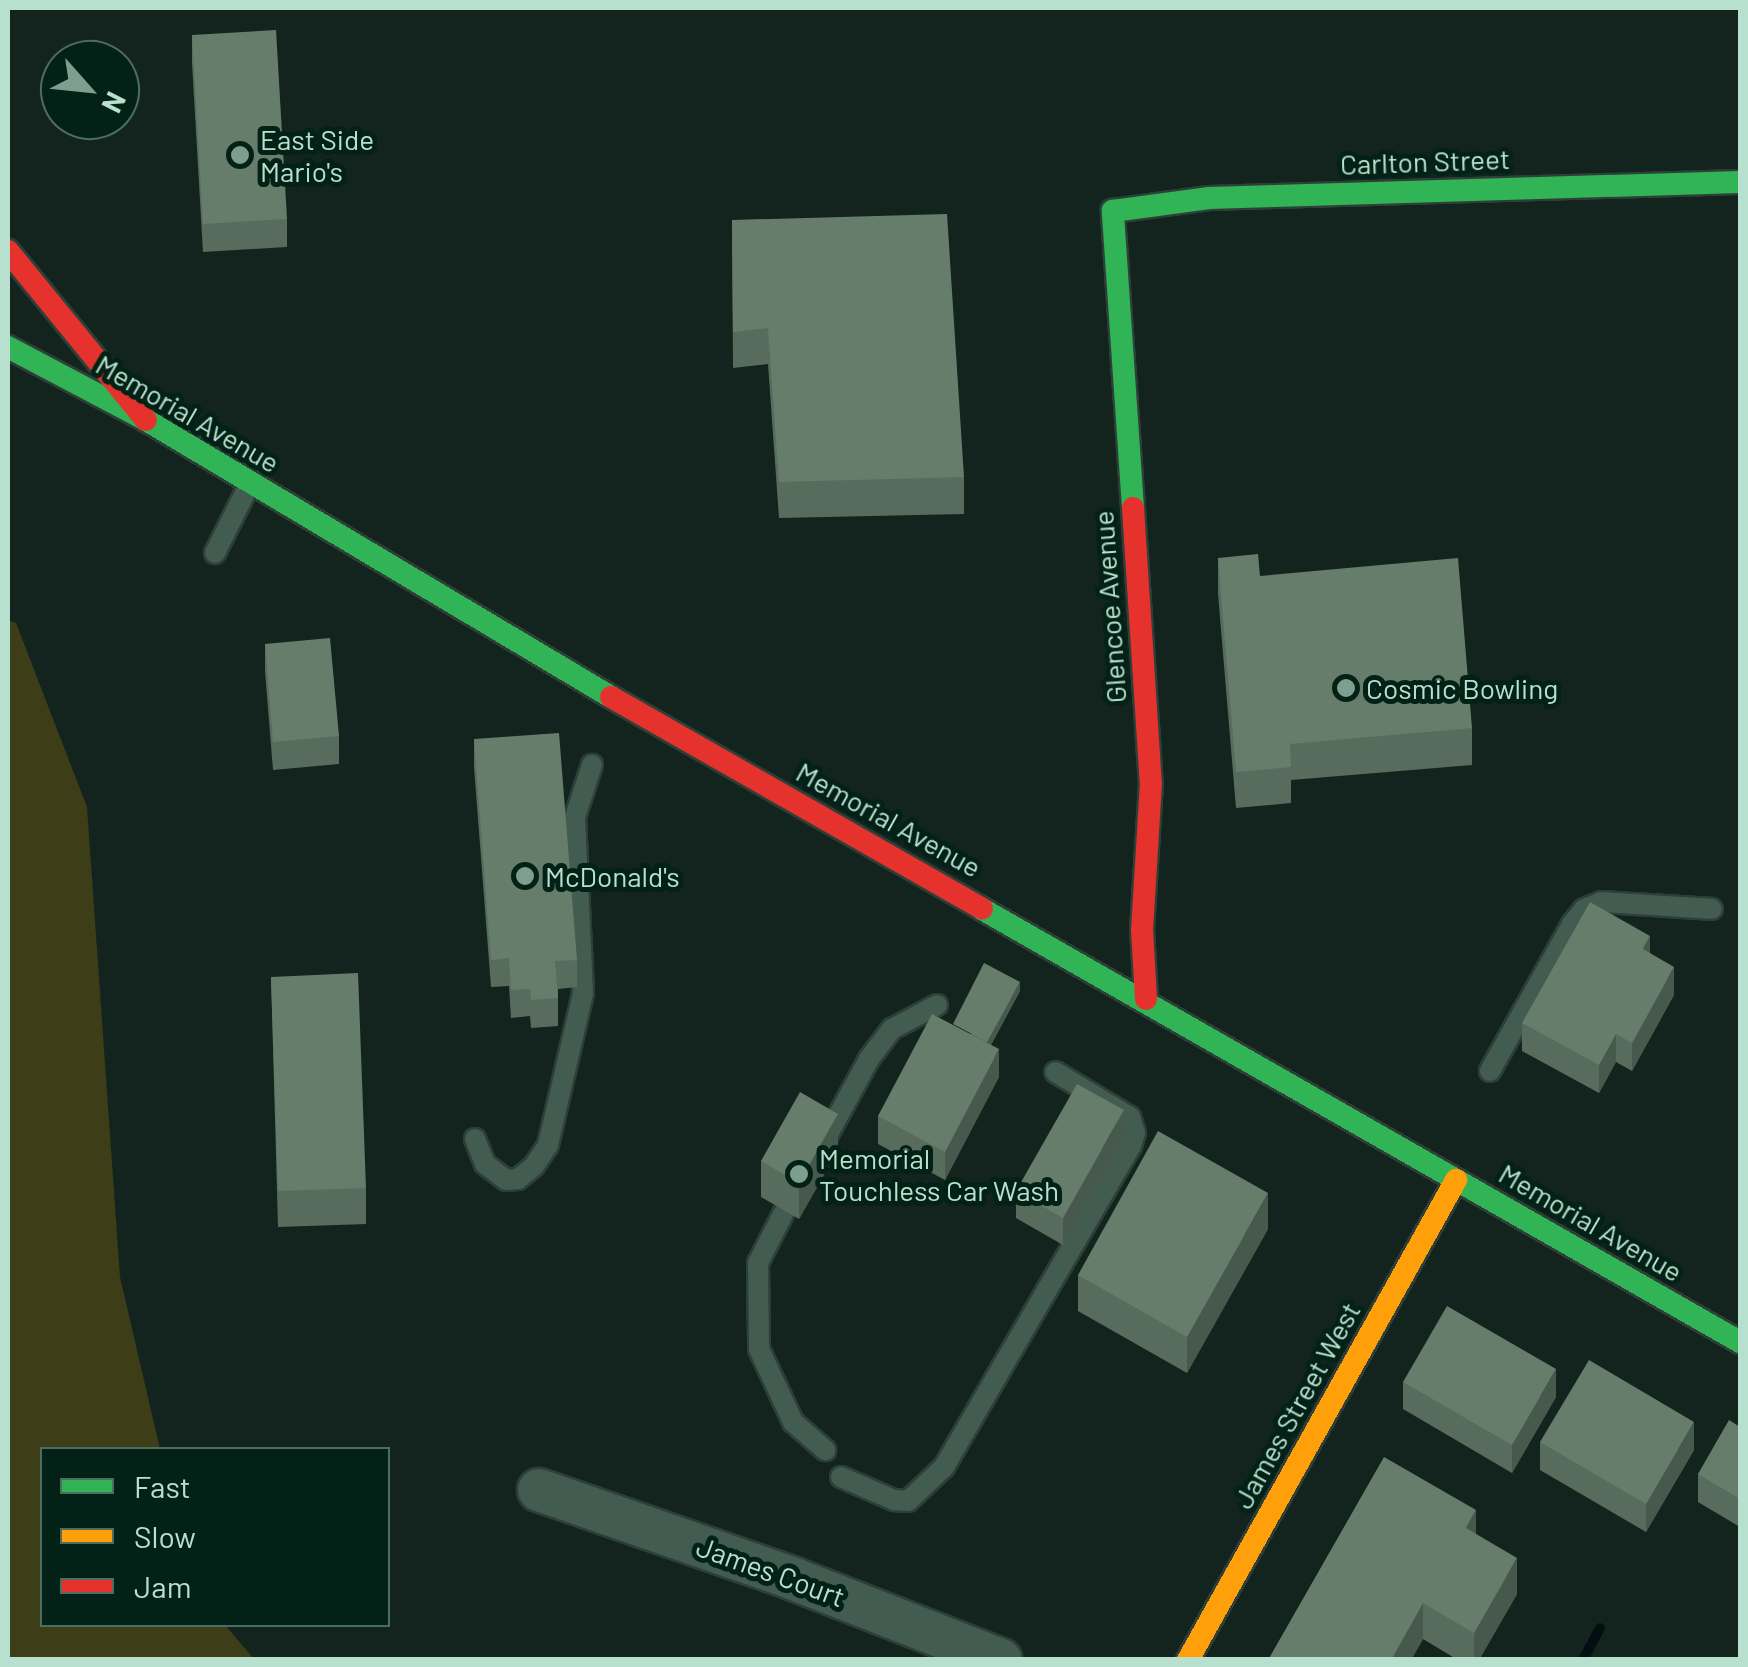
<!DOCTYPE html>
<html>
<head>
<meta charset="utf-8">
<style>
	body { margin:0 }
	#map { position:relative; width:1748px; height:1667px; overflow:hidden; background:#13241e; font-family:Barlow,sans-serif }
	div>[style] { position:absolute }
	.green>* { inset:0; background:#3d3d18 }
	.stream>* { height:10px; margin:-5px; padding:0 5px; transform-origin:5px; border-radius:5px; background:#030e12 }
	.roads { filter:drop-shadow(2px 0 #2e3f38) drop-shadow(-2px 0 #2e3f38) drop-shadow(0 2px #2e3f38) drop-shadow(0 -2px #2e3f38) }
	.lane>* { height:20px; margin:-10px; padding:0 10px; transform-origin:10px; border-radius:10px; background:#425c52 }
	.street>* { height:42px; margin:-21px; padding:0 21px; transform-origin:21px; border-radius:21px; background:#425c52 }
	.fast>* { height:22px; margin:-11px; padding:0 11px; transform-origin:11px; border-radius:11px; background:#30b455 }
	.slow>* { height:22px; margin:-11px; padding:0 11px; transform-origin:11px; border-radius:11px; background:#ff9f0a }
	.jam>* { height:22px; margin:-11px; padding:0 11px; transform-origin:11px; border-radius:11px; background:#e5322d }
	.wall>* { inset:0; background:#586c5d }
	.shaded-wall>* { inset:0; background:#47584c }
	.building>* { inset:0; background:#667d6c }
	.dots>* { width:28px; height:28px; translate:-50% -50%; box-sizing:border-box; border:5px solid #032116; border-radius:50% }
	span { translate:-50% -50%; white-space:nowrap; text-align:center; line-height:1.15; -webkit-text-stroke:10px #032116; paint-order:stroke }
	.poi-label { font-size:28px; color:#b7e1ce }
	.left { translate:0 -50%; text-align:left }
	.street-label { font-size:28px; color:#b7e1ce }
	.frame { position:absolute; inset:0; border:10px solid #b7e1ce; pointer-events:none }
	.legend { position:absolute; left:40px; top:1447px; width:350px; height:180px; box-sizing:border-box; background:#032116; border:2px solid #4b6e60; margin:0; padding:12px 18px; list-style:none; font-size:30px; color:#b7e1ce }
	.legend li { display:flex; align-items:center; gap:20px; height:50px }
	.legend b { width:50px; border:2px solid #4b6e60 }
	.north { position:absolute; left:40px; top:40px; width:100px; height:100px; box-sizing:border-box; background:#032116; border:2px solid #4b6e60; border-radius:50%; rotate:117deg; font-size:28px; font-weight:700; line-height:40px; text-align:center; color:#b7e1ce }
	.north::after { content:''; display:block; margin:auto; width:35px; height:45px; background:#7e9f90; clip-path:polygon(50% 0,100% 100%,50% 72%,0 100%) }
</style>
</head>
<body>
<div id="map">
	<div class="green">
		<i style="clip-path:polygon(8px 620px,16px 623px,87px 807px,120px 1277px,160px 1449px,42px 1450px,42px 1624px,225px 1625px,254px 1659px,8px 1659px)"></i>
	</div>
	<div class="stream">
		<i style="left:1583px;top:1660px;width:36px;rotate:-62deg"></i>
	</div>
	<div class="roads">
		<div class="lane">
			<i style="left:215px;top:553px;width:76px;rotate:-63.4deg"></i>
			<i style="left:1490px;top:1071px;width:168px;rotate:-60.8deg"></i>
			<i style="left:1572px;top:924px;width:19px;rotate:-51deg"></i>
			<i style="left:1584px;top:909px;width:19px;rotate:-21deg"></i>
			<i style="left:1602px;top:902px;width:110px;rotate:3.6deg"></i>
			<i style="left:826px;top:1138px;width:90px;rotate:-61.4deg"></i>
			<i style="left:869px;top:1059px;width:38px;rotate:-53deg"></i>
			<i style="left:892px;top:1029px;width:51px;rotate:-28.1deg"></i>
			<i style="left:475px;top:1139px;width:27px;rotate:68deg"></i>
			<i style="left:485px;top:1164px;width:26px;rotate:37deg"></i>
			<i style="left:506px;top:1180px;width:12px;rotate:-5deg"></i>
			<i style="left:518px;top:1179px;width:21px;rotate:-39deg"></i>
			<i style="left:534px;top:1166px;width:25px;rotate:-56deg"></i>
			<i style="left:548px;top:1145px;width:156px;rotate:-77deg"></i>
			<i style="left:583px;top:993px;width:176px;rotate:-92.6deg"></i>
			<i style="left:575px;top:817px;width:55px;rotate:-71.9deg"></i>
			<i style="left:783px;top:1214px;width:55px;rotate:117deg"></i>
			<i style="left:758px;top:1263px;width:86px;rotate:89.3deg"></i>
			<i style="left:759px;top:1349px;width:81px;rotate:65deg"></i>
			<i style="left:793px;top:1422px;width:43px;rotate:41.2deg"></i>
			<i style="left:841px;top:1477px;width:58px;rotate:23.5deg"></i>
			<i style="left:894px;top:1500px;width:14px;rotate:4deg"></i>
			<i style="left:908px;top:1501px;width:50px;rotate:-43.4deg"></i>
			<i style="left:944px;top:1467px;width:371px;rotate:-59.8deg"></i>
			<i style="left:1131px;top:1146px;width:14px;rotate:-73deg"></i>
			<i style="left:1135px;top:1133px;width:17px;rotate:-107deg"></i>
			<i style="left:1130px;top:1117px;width:87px;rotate:-149deg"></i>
		</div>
		<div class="street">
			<i style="left:539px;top:1490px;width:270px;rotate:19.2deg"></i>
			<i style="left:794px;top:1579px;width:222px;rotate:21.4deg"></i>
		</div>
		<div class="fast">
			<i style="left:8px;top:347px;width:156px;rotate:27.9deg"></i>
			<i style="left:146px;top:420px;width:541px;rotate:30.78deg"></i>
			<i style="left:1133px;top:508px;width:298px;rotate:-93.9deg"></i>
			<i style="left:1113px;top:211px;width:97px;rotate:-7.7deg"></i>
			<i style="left:1209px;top:198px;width:531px;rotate:-1.73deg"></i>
			<i style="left:982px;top:909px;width:873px;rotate:29.74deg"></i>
		</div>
		<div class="slow">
			<i style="left:1188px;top:1660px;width:550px;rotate:-60.82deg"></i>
		</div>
		<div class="jam">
			<i style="left:8px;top:251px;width:218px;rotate:50.8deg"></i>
			<i style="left:1133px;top:508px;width:276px;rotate:86.3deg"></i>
			<i style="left:1151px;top:783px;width:146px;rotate:93.5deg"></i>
			<i style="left:1142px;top:929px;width:70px;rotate:86.7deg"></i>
			<i style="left:611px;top:697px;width:427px;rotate:29.7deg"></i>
		</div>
	</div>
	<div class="wall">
		<i style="clip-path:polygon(192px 35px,287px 219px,287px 247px,203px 252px,192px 63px)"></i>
		<i style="clip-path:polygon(732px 220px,964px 477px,964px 514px,779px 518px,768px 364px,733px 368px)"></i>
		<i style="clip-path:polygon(1218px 558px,1260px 576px,1472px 728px,1472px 765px,1291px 780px,1291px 803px,1236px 808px,1218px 594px)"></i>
		<i style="clip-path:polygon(265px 644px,339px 736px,339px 764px,273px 770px,265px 671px)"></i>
		<i style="clip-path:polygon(474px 739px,577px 960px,577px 987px,558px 989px,558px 1026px,531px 1028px,530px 1016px,511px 1018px,509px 986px,491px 987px,474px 767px)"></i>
		<i style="clip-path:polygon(1650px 954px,1674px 995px,1632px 1071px,1616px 1062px,1599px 1093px,1522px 1051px,1522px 1023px)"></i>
		<i style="clip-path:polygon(271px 977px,366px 1188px,366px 1224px,278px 1227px)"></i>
		<i style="clip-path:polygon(1020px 991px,991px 1045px,999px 1077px,945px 1180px,878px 1144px,878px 1116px)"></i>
		<i style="clip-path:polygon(1124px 1138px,1063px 1245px,1016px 1218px,1016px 1191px)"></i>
		<i style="clip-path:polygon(838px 1150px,799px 1219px,761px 1197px,761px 1161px)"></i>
		<i style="clip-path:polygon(1268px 1229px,1187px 1373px,1078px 1311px,1078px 1275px)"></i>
		<i style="clip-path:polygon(1403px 1382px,1556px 1397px,1512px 1473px,1403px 1409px)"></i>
		<i style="clip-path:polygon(1740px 1427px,1740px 1527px,1698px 1502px,1698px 1474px)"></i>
		<i style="clip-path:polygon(1540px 1442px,1694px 1450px,1646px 1532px,1540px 1470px)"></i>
		<i style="clip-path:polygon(1476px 1534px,1517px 1594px,1479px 1660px,1458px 1660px,1423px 1639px,1411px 1660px,1268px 1660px)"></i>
	</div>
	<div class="shaded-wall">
		<i style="clip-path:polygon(1650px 936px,1650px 963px,1643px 949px)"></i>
		<i style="clip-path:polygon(1674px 967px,1674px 995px,1632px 1071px,1632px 1043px)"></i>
		<i style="clip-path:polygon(1020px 982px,1020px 991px,979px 1066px,979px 1056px)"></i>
		<i style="clip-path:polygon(1616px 1034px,1616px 1062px,1599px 1093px,1599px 1065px)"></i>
		<i style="clip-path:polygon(999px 1049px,999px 1077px,945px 1180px,945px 1152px)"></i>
		<i style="clip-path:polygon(1124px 1110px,1124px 1138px,1063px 1245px,1063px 1218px)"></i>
		<i style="clip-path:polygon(838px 1114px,838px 1150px,799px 1219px,799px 1183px)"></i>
		<i style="clip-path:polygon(1268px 1193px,1268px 1229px,1187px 1373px,1187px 1337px)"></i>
		<i style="clip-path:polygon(1556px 1369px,1556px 1397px,1512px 1473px,1512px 1445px)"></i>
		<i style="clip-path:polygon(1694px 1422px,1694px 1450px,1646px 1532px,1646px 1504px)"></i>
		<i style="clip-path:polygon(1476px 1510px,1476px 1546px,1466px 1528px)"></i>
		<i style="clip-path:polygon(1517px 1558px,1517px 1594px,1479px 1660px,1474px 1660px,1474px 1633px)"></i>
		<i style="clip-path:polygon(1423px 1603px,1423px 1639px,1411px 1660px,1391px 1660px)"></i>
	</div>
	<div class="building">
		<i style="clip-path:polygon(276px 30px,287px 219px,203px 224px,192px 35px)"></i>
		<i style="clip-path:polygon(947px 214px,964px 477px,779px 482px,768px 328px,733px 332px,732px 220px)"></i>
		<i style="clip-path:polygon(1258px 554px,1260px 576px,1458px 558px,1472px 728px,1290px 744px,1291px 767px,1236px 772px,1218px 558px)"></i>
		<i style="clip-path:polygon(330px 638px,339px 736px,273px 742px,265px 644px)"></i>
		<i style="clip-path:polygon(559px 733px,577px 960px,555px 961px,558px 998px,531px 1000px,530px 989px,511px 990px,509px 958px,491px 960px,474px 739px)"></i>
		<i style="clip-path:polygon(1590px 902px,1650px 936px,1643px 949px,1674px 967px,1632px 1043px,1616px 1034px,1599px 1065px,1522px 1023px)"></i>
		<i style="clip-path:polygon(984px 963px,1020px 982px,987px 1042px,953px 1024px)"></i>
		<i style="clip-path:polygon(358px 973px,366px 1188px,278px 1191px,271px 977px)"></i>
		<i style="clip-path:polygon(932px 1014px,999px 1049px,945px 1152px,878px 1116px)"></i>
		<i style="clip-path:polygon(1077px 1084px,1124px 1110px,1063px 1218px,1016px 1191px)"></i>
		<i style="clip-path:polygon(800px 1092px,838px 1114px,799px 1183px,761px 1161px)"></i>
		<i style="clip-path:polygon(1158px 1131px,1268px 1193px,1187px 1337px,1078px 1275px)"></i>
		<i style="clip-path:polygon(1447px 1306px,1556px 1369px,1512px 1445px,1403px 1382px)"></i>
		<i style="clip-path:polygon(1589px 1360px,1694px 1422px,1646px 1504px,1540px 1442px)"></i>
		<i style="clip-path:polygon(1729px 1420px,1740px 1427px,1740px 1499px,1698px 1474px)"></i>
		<i style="clip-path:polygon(1384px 1457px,1476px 1510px,1466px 1528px,1517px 1558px,1474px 1633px,1423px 1603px,1391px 1660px,1268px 1660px)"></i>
	</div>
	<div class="dots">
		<i style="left:240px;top:155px;background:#7e9f90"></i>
		<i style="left:1346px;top:688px;background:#7e9f90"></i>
		<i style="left:525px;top:876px;background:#7e9f90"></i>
		<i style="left:799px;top:1174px;background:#7e9f90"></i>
	</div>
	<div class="poi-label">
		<span class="left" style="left:260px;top:155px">East Side<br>Mario's</span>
		<span class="left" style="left:1366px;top:688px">Cosmic Bowling</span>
		<span class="left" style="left:545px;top:876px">McDonald's</span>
		<span class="left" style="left:819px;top:1174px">Memorial<br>Touchless Car Wash</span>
	</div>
	<div class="street-label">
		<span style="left:1425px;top:161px;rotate:-2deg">Carlton Street</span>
		<span style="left:188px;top:413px;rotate:30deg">Memorial Avenue</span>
		<span style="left:1109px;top:607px;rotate:-94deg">Glencoe Avenue</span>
		<span style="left:889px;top:819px;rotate:29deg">Memorial Avenue</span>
		<span style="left:1591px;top:1222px;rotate:30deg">Memorial Avenue</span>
		<span style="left:1296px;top:1405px;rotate:-61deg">James Street West</span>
		<span style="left:771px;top:1571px;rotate:20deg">James Court</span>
	</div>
	<div class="frame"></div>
	<ul class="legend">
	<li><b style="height:12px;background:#30b455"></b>Fast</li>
	<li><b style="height:12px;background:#ff9f0a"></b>Slow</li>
	<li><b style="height:12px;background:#e5322d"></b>Jam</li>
	</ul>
	<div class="north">N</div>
</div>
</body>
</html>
